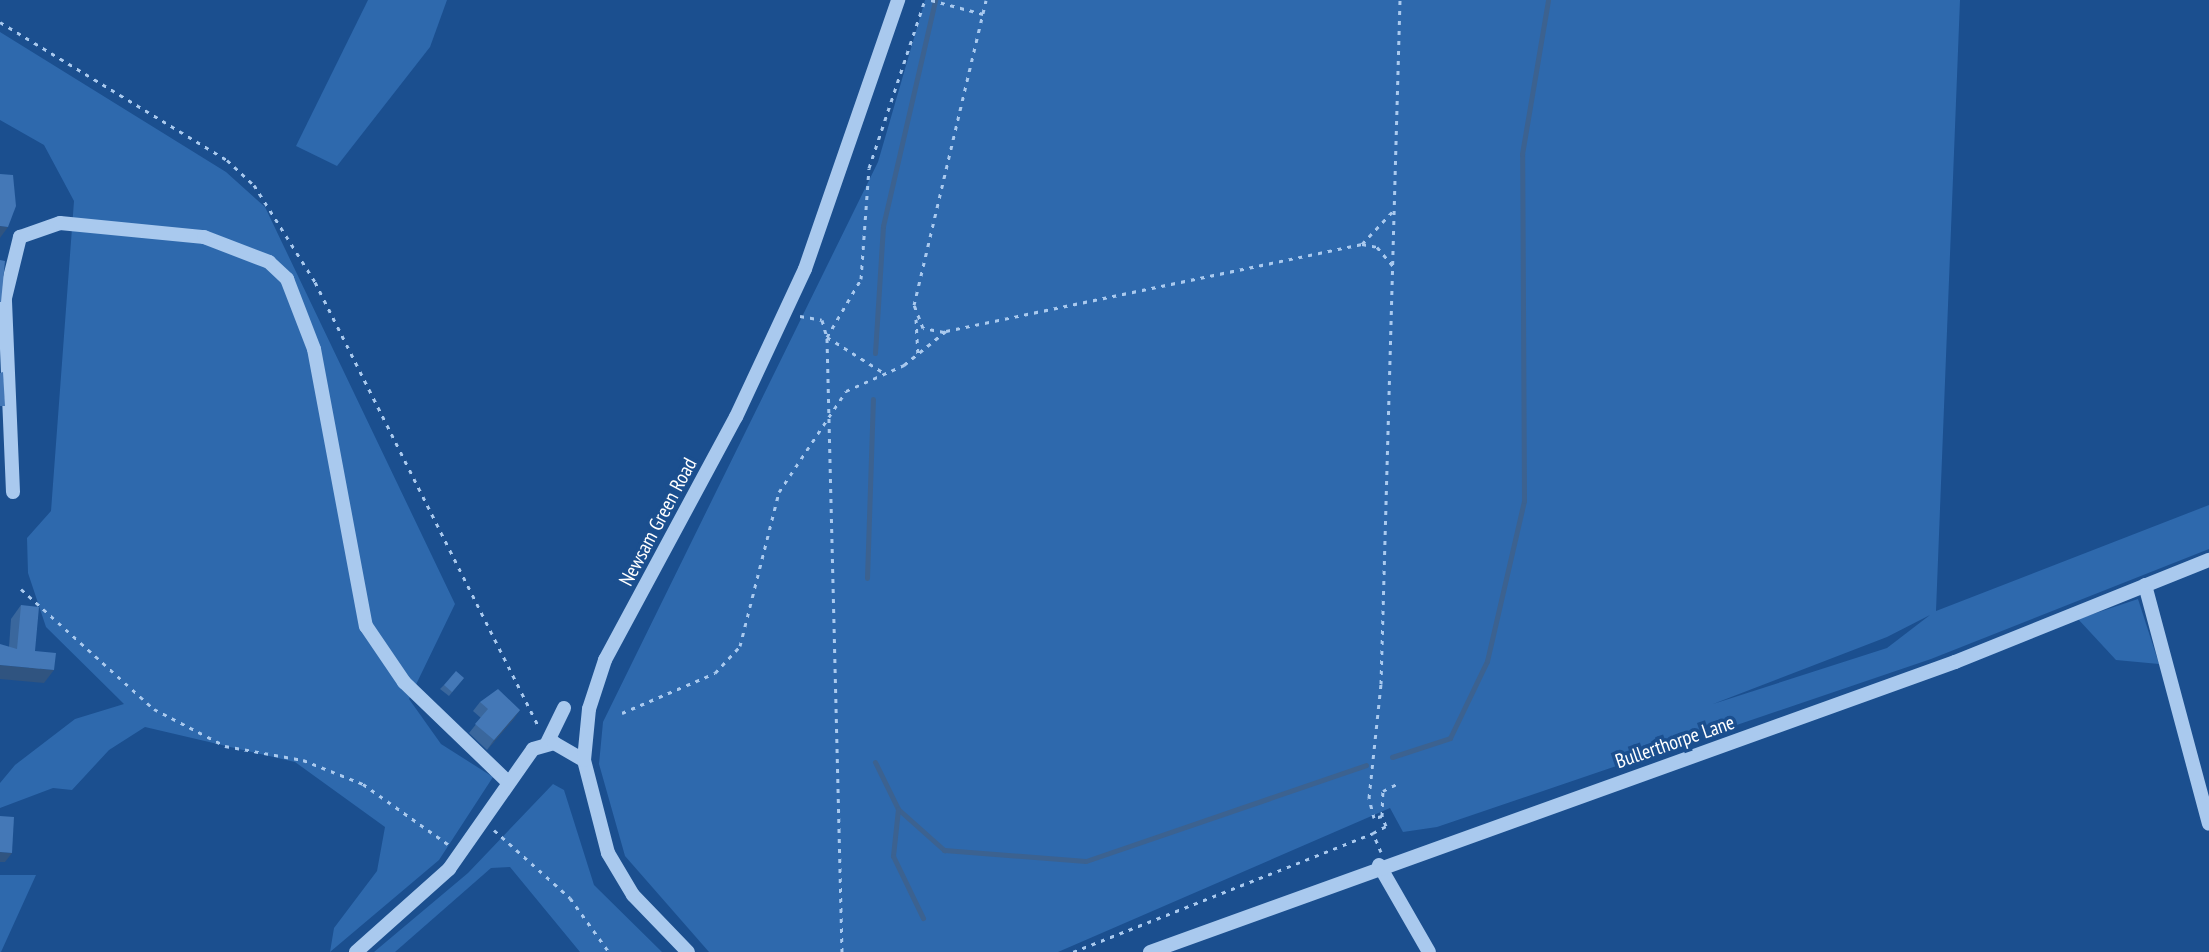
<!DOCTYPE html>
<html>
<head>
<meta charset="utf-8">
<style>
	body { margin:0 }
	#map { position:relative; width:2209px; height:952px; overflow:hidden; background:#1b4f8f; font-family:"PT Sans Narrow",sans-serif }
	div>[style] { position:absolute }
	.green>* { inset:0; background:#2e69ad }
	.stream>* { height:5px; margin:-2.5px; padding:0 2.5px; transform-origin:2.5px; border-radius:2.5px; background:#3c6290 }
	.path>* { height:3px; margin-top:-1.5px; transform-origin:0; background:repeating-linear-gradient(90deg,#a9c9ee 0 4px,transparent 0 10px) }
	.minor>* { height:14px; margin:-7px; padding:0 7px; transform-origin:7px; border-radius:7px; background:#a9c9ee }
	.wall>* { inset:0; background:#3a679d }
	.shaded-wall>* { inset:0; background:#305480 }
	.building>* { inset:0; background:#4478b7 }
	span { translate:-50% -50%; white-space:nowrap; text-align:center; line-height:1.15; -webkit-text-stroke:7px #1b4f8f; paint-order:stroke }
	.street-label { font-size:20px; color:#fff }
</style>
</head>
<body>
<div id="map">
	<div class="green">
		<i style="clip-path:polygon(368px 0,447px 0,430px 47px,337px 166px,296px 146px)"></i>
		<i style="clip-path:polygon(evenodd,925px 0,1960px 0,1936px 611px,2209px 505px,2209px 549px,1931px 659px,1437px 827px,1403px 832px,1390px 808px,1058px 952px,709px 952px,625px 856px,599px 764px,603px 722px,878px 162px,925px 0,1930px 615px,1887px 648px,1713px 704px,1887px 637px,1930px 615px)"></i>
		<i style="clip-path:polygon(0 32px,226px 172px,265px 207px,455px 604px,409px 699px,441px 744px,493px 777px,439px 860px,330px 952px,334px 928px,377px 871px,385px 827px,295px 762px,145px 727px,109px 750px,72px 790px,53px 788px,0 808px,0 783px,15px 765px,75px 719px,124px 704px,46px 627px,28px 573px,27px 538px,51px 511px,74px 201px,44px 145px,0 120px)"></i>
		<i style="clip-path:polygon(2138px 599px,2159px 664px,2116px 660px,2078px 619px)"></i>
		<i style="clip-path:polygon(553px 784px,564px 790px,594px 885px,662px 952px,580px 952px,510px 867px,491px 868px,395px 952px,374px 952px,468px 873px)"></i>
		<i style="clip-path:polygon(0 875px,36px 875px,1px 952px,0 952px)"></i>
	</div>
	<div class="stream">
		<i style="left:875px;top:353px;width:127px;rotate:-86.4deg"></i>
		<i style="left:883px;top:226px;width:232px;rotate:-77deg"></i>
		<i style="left:867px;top:578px;width:179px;rotate:-88.1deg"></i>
		<i style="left:1392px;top:757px;width:61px;rotate:-18.1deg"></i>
		<i style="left:1450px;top:738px;width:85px;rotate:-64.3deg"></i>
		<i style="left:1487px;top:661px;width:164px;rotate:-77deg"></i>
		<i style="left:1524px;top:501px;width:347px;rotate:-90.3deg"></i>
		<i style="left:1522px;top:154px;width:156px;rotate:-80.4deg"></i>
		<i style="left:875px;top:762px;width:52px;rotate:63.9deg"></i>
		<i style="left:898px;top:809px;width:62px;rotate:41.7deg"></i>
		<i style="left:944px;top:850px;width:142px;rotate:4.4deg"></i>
		<i style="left:1086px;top:861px;width:296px;rotate:-18.9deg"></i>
		<i style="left:898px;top:809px;width:47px;rotate:96.1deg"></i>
		<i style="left:893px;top:856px;width:69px;rotate:64.2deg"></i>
	</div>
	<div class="path">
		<i style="left:931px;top:0;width:54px;rotate:15.1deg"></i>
		<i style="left:0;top:22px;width:266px;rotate:31.3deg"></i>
		<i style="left:227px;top:160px;width:37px;rotate:43deg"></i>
		<i style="left:254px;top:185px;width:115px;rotate:57.8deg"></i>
		<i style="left:315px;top:282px;width:499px;rotate:63.3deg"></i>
		<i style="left:1362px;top:244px;width:15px;rotate:11deg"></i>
		<i style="left:1377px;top:247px;width:25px;rotate:50deg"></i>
		<i style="left:800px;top:316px;width:22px;rotate:10deg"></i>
		<i style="left:822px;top:320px;width:18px;rotate:74deg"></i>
		<i style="left:827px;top:337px;width:67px;rotate:32.3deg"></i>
		<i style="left:916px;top:319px;width:38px;rotate:87deg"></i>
		<i style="left:944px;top:332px;width:21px;rotate:-169deg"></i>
		<i style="left:923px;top:328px;width:25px;rotate:-111deg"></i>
		<i style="left:914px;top:305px;width:313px;rotate:-76.7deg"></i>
		<i style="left:21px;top:589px;width:179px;rotate:42.1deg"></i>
		<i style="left:154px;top:709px;width:80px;rotate:27.5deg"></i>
		<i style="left:225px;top:746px;width:79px;rotate:10.2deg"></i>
		<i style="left:303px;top:760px;width:65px;rotate:21.8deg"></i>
		<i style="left:363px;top:784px;width:105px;rotate:35.3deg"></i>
		<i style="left:622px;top:713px;width:101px;rotate:-23.3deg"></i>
		<i style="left:715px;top:673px;width:37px;rotate:-47deg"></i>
		<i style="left:740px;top:646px;width:159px;rotate:-75.8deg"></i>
		<i style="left:779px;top:492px;width:121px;rotate:-56.4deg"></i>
		<i style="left:846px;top:391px;width:64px;rotate:-24.1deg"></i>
		<i style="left:904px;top:365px;width:54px;rotate:-39deg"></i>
		<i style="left:946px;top:331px;width:425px;rotate:-11.8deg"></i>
		<i style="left:1362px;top:244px;width:48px;rotate:-46.7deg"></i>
		<i style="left:1382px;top:816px;width:25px;rotate:-88deg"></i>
		<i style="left:1383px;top:791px;width:16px;rotate:-27deg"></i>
		<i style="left:494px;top:830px;width:102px;rotate:41.8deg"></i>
		<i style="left:570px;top:898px;width:67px;rotate:54.2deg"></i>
		<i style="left:1381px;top:852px;width:21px;rotate:-113deg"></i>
		<i style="left:1373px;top:833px;width:15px;rotate:-28deg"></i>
		<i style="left:1386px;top:826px;width:11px;rotate:-112deg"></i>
		<i style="left:1382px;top:816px;width:8px;rotate:166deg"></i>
		<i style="left:1374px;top:818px;width:21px;rotate:-104deg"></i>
		<i style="left:1369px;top:798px;width:115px;rotate:-84deg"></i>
		<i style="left:1381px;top:684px;width:684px;rotate:-88.41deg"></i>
		<i style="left:842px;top:952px;width:615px;rotate:-91.4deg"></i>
		<i style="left:827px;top:337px;width:67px;rotate:-59.6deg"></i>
		<i style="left:861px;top:279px;width:111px;rotate:-85.9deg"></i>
		<i style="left:869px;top:168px;width:177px;rotate:-71.6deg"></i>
		<i style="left:1073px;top:952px;width:323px;rotate:-21.6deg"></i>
	</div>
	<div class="minor">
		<i style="left:13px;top:492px;width:194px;rotate:-92.4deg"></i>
		<i style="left:5px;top:298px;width:63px;rotate:-76.2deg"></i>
		<i style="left:20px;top:237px;width:42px;rotate:-19.3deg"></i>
		<i style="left:60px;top:223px;width:145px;rotate:5.6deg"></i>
		<i style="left:204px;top:237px;width:70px;rotate:21deg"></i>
		<i style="left:269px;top:262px;width:25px;rotate:43deg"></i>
		<i style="left:287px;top:279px;width:75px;rotate:68.9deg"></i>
		<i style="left:314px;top:349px;width:282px;rotate:79.4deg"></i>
		<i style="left:366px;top:626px;width:68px;rotate:55.8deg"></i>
		<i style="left:404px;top:682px;width:143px;rotate:43.9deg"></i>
		<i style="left:2145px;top:585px;width:247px;rotate:75deg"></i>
		<i style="left:547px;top:743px;width:39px;rotate:-64deg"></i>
		<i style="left:1379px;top:865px;width:100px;rotate:60.1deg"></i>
		<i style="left:356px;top:952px;width:125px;rotate:-41.7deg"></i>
		<i style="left:449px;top:869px;width:146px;rotate:-55deg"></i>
		<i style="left:533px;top:749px;width:22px;rotate:-16deg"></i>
		<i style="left:554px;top:743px;width:34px;rotate:30deg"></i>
		<i style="left:688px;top:952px;width:79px;rotate:-134deg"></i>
		<i style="left:633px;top:895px;width:49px;rotate:-120.8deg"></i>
		<i style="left:608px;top:853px;width:96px;rotate:-104.5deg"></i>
		<i style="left:584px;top:760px;width:51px;rotate:-84.4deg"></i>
		<i style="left:589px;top:709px;width:52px;rotate:-71.9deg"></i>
		<i style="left:605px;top:660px;width:276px;rotate:-61.7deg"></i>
		<i style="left:736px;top:417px;width:163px;rotate:-65deg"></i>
		<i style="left:805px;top:269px;width:285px;rotate:-70.9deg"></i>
		<i style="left:1150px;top:952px;width:856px;rotate:-19.81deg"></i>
		<i style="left:1955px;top:662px;width:274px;rotate:-21.9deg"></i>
	</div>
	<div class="wall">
		<i style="clip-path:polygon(21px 605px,35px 651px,44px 683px,9px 647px,11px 619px)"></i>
		<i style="clip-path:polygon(464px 678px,449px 696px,440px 689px,444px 685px)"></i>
		<i style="clip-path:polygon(480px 702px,520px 710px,487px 750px,469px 733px,481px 718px,473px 711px)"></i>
	</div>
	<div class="shaded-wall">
		<i style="clip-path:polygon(0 226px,8px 227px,0 238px)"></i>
		<i style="clip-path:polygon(0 665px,54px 670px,44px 683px,0 679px)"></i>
		<i style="clip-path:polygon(520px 710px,514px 719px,487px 750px,494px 740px)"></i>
		<i style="clip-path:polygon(0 852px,12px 853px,5px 862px,0 862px)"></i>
	</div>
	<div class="building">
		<i style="clip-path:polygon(0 174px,13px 175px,16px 206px,8px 227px,0 226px)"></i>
		<i style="clip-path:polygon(0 260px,5px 261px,1px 302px,0 302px)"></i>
		<i style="clip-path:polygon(3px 372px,5px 406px,0 406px,0 373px)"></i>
		<i style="clip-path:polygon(21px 605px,39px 607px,35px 651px,56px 653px,54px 670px,0 665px,0 644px,17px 649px)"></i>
		<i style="clip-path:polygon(456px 671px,464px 678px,452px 692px,444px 685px)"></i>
		<i style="clip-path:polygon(498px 689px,520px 710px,494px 740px,475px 724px,488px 709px,480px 702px)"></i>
		<i style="clip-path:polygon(0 816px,14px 817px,12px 853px,0 852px)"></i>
	</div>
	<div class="street-label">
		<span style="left:658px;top:522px;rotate:-62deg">Newsam Green Road</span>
		<span style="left:1675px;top:742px;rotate:-19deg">Bullerthorpe Lane</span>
	</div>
</div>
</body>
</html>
